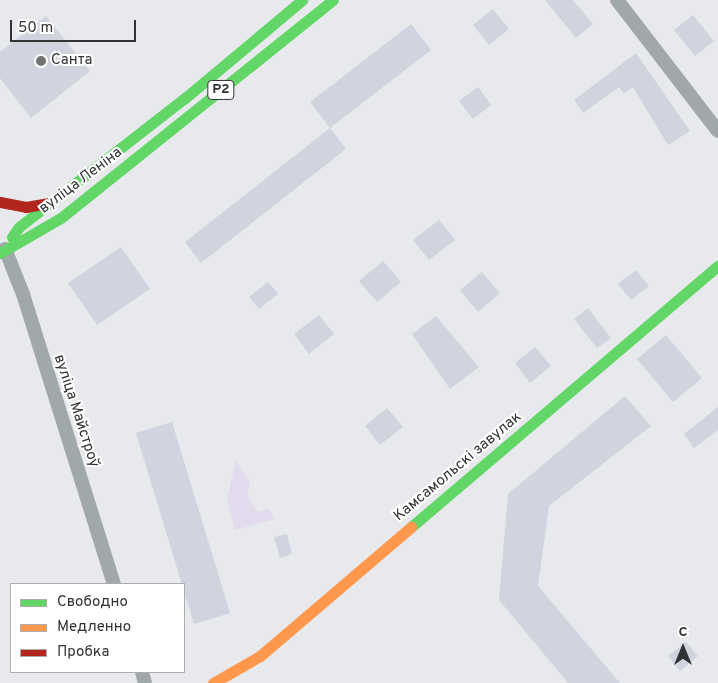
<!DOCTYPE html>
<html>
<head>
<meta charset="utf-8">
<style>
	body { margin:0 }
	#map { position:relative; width:718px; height:683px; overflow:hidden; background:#e7e9ec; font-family:Overpass,sans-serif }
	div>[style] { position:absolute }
	.green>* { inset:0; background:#e1dbed }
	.building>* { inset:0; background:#d1d4de }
	.street>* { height:14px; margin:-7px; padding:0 7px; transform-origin:7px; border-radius:7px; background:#a1a8ab }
	.fast>* { height:11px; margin:-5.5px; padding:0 5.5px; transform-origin:5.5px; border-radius:5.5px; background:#63d668 }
	.slow>* { height:11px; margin:-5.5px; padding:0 5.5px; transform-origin:5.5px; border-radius:5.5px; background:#ff974d }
	.jam>* { height:11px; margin:-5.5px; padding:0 5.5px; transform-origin:5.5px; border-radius:5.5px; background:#b3261e }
	.dots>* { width:14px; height:14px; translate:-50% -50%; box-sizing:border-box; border:2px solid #fff; border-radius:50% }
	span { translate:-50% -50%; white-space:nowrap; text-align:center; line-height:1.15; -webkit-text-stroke:4px #fff; paint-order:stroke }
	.shield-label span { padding:1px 4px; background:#fff; border:1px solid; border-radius:4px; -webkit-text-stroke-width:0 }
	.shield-label { font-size:14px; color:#313334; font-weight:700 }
	.poi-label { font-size:15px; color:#313334 }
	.left { translate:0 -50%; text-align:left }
	.street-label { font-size:15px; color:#313334 }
	.legend { position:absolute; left:10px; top:583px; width:175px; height:90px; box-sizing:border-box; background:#fff; border:1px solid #adadae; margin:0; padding:6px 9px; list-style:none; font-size:15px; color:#313334 }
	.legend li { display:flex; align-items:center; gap:10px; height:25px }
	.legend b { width:25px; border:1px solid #adadae }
	.north { position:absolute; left:658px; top:623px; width:50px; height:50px; -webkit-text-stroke:4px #fff; paint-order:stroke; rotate:0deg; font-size:14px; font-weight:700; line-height:20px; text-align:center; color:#313334 }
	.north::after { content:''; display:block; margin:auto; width:18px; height:22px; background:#313334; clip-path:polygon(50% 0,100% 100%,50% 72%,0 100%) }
	.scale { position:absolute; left:10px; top:20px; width:126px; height:22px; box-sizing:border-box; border:2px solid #313334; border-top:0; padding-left:6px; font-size:15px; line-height:18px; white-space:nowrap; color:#313334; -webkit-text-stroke:4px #fff; paint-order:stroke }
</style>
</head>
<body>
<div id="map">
	<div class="green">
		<i style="clip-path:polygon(236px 461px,250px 482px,247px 495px,258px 512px,269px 509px,275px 519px,235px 530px,227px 498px)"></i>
	</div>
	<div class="building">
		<i style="clip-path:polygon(545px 0,573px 0,593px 24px,576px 38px)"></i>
		<i style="clip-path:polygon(493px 9px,509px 29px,489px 45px,473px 25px)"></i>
		<i style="clip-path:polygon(693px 15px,714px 41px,695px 56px,674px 30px)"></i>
		<i style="clip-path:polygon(46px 16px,90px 71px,31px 118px,0 78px,0 52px)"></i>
		<i style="clip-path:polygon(411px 24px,431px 50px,330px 128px,310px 102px)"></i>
		<i style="clip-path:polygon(636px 53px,690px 131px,668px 145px,633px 87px,624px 94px,619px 87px,583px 113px,574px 100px)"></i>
		<i style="clip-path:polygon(478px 87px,491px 105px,473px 119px,459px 101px)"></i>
		<i style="clip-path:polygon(330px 128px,346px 149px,201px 263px,185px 242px)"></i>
		<i style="clip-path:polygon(439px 220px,455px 240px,429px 260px,413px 240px)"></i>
		<i style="clip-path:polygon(121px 247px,150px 289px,97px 325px,68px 283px)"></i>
		<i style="clip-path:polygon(383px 261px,401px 282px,377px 302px,359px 281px)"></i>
		<i style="clip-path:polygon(636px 270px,649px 286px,631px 300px,618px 284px)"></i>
		<i style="clip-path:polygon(482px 272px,500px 293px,478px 312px,460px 290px)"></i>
		<i style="clip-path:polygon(268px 282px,278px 294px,259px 309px,249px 297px)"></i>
		<i style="clip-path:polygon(588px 308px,611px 338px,597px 348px,574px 319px)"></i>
		<i style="clip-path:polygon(319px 315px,334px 334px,309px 354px,294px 334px)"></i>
		<i style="clip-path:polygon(436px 316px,479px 367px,450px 389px,412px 334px)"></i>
		<i style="clip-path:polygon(666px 335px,702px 378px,673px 402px,637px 359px)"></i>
		<i style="clip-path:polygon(535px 347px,551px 366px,530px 383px,515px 363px)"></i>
		<i style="clip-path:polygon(625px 396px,651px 426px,549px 506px,538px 586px,620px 683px,568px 683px,499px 600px,508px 494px)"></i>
		<i style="clip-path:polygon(718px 407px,718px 430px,694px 448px,684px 434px)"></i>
		<i style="clip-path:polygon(387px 408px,403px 427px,380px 445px,365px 426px)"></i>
		<i style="clip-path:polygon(172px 422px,230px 613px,194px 624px,136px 433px)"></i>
		<i style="clip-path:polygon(287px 534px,292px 554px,280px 558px,274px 537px)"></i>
		<i style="clip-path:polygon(686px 642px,698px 656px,680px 671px,668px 656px)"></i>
	</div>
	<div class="street">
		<i style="left:617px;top:0;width:165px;rotate:52.4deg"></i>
		<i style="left:5px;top:249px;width:48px;rotate:68.2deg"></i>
		<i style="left:23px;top:294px;width:304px;rotate:72.6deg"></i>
		<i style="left:142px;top:672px;width:11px;rotate:75deg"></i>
	</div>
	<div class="fast">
		<i style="left:12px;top:237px;width:12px;rotate:-55deg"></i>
		<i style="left:19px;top:227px;width:210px;rotate:-37.9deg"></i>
		<i style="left:185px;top:98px;width:153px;rotate:-39.9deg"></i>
		<i style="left:0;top:253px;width:72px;rotate:-30.1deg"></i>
		<i style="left:62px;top:217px;width:347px;rotate:-38.7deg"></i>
		<i style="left:411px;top:527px;width:403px;rotate:-40.4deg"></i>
	</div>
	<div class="slow">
		<i style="left:213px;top:683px;width:54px;rotate:-29.9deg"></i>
		<i style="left:260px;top:656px;width:199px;rotate:-40.5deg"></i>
	</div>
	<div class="jam">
		<i style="left:0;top:202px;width:26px;rotate:11deg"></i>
		<i style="left:26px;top:207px;width:22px;rotate:-10deg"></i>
	</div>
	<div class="dots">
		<i style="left:41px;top:61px;background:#717374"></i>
	</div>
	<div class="shield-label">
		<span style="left:221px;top:90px">Р2</span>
	</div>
	<div class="poi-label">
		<span class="left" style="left:51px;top:61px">Санта</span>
	</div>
	<div class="street-label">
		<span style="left:81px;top:181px;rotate:-37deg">вуліца Леніна</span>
		<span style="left:76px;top:411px;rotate:72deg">вуліца Майстроў</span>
		<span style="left:458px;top:467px;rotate:-40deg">Камсамольскі завулак</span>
	</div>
	<ul class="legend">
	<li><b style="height:6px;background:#63d668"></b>Свободно</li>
	<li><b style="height:6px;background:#ff974d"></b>Медленно</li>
	<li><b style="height:6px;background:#b3261e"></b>Пробка</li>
	</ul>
	<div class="north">С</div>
	<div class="scale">50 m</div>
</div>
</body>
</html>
